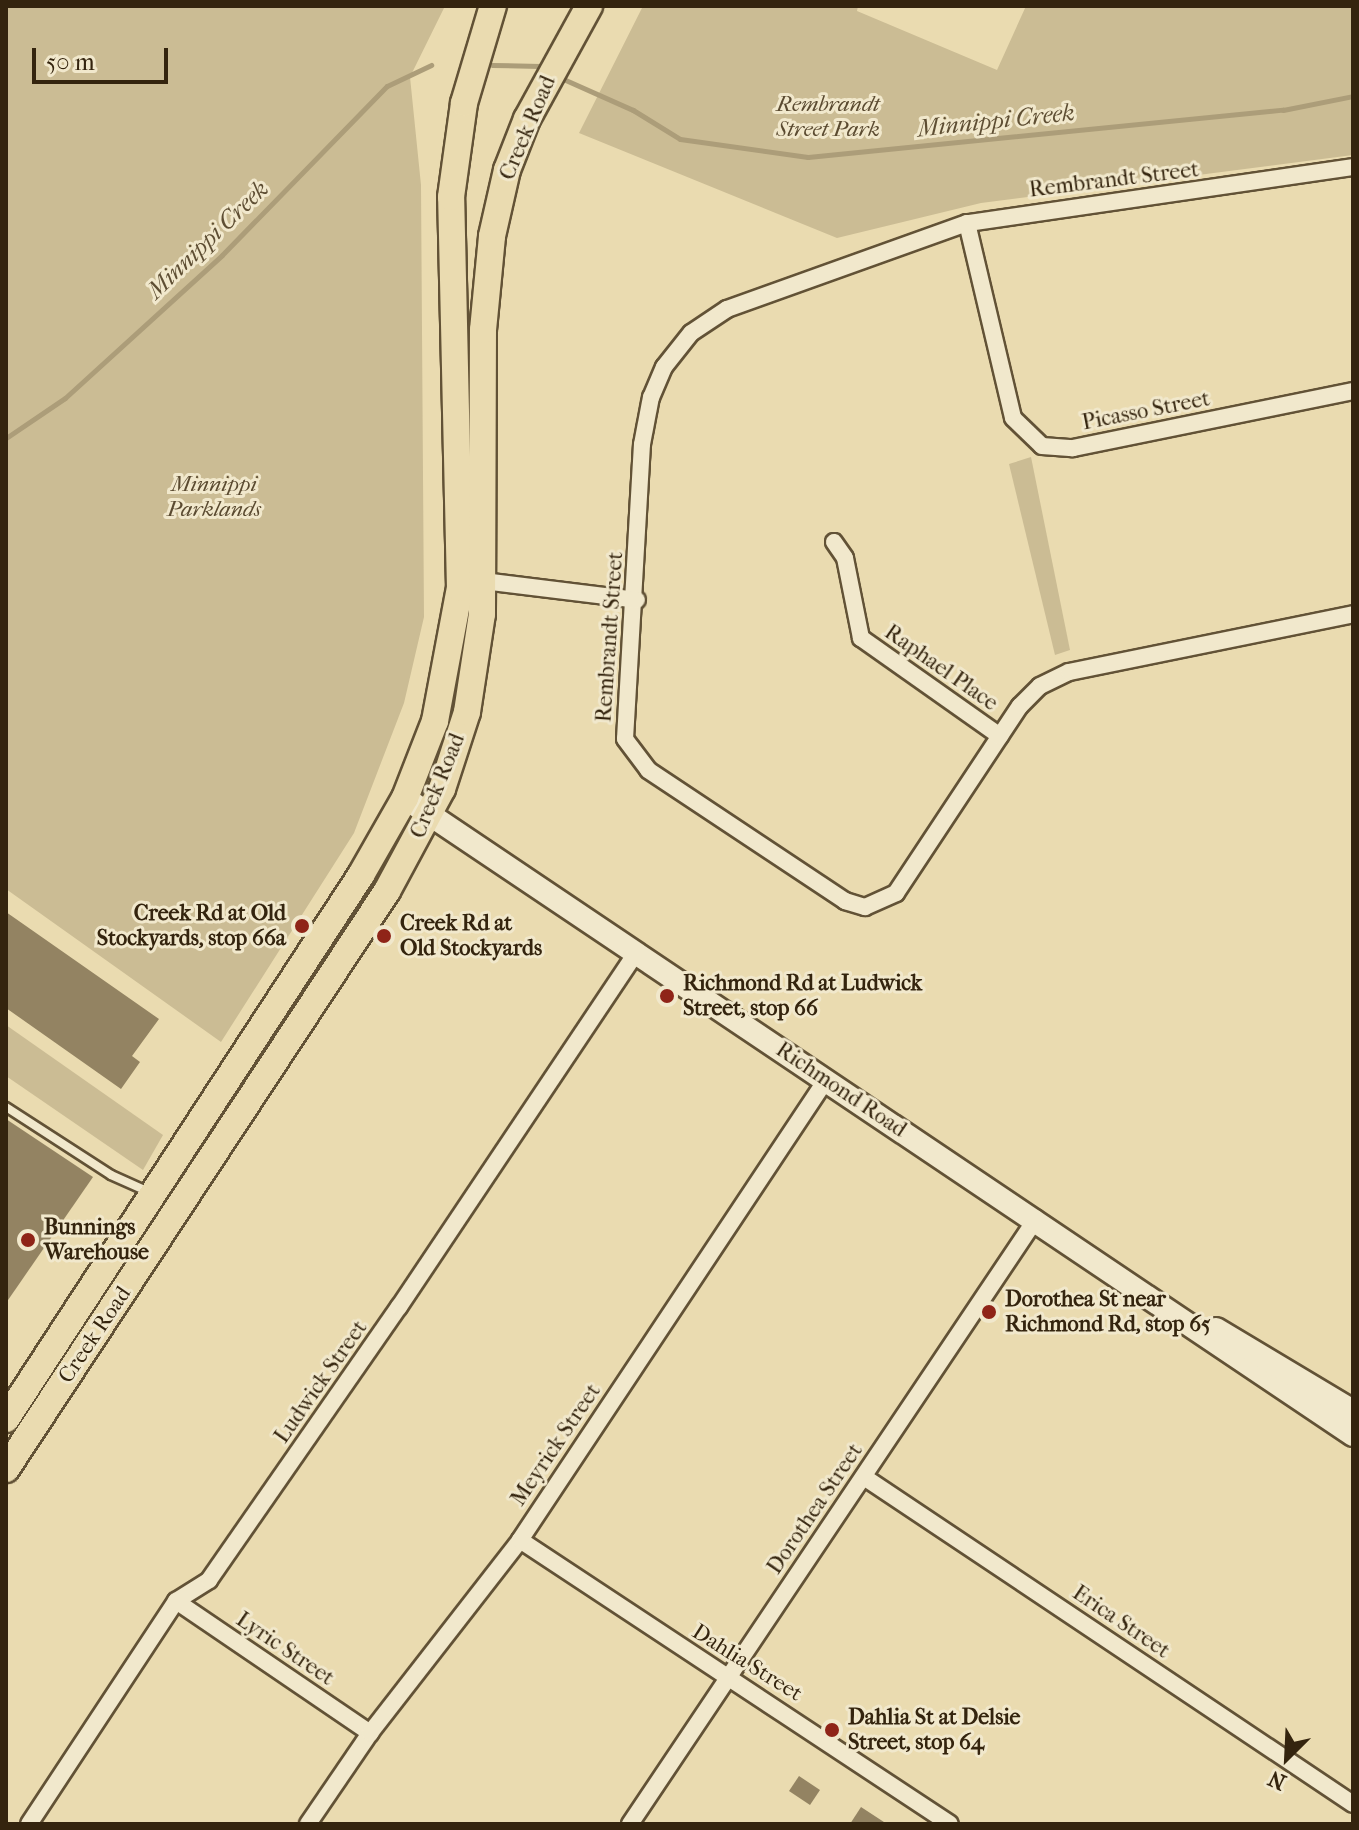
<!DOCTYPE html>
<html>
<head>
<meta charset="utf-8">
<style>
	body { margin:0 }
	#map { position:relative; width:1359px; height:1830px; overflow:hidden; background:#eadbb0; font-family:"IM FELL French Canon",serif }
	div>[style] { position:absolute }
	.green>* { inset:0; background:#cbbc94 }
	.stream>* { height:5px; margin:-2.5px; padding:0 2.5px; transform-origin:2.5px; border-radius:2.5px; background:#ac9d79 }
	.building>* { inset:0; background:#938362 }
	.roads { filter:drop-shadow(2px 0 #625236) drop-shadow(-2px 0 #625236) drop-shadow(0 2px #625236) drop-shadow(0 -2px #625236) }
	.service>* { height:8px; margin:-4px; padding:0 4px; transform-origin:4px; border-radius:4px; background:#f1e8cc }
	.minor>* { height:16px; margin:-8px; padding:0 8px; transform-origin:8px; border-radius:8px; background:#f1e8cc }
	.secondary>* { height:22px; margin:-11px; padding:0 11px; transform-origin:11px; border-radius:11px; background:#f1e8cc }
	.primary>* { height:26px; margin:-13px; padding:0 13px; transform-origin:13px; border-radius:13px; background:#eadbb0 }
	.dots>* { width:22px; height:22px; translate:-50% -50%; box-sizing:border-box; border:4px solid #f1e8cc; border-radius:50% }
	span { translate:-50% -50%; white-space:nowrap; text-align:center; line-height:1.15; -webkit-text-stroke:6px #f1e8cc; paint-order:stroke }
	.park-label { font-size:22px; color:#5a4a30; font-style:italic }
	.street-label { font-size:22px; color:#34240e }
	.poi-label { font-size:22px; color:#34240e; font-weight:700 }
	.right { translate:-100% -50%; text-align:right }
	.left { translate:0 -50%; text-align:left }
	.water-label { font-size:24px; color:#5e4e33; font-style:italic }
	.frame { position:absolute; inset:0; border:8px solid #34240e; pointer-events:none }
	.north { position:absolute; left:1247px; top:1718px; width:80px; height:80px; -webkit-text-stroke:6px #f1e8cc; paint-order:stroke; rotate:204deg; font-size:22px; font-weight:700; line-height:32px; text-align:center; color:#34240e }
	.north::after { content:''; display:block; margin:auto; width:28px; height:36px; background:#34240e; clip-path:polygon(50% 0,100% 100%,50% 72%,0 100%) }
	.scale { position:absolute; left:32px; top:48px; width:136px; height:36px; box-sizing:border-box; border:4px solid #34240e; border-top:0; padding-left:10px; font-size:24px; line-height:28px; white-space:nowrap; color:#34240e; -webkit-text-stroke:6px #f1e8cc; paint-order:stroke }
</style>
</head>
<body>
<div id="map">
	<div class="green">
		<i style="clip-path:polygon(6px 6px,445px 6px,410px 77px,421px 185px,424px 617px,404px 703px,354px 833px,221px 1042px,6px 889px)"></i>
		<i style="clip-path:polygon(643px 6px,858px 6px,857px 11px,997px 70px,1026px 6px,1353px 6px,1353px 155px,981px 203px,837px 238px,579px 133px)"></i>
		<i style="clip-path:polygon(1031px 457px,1070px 650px,1055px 655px,1009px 464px)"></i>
		<i style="clip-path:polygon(6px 1025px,163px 1135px,143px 1170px,6px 1076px)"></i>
	</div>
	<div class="stream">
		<i style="left:492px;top:65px;width:48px;rotate:1.2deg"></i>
		<i style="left:561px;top:78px;width:79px;rotate:24deg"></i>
		<i style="left:633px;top:110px;width:55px;rotate:31.7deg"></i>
		<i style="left:680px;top:139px;width:129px;rotate:8deg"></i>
		<i style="left:808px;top:157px;width:477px;rotate:-5.7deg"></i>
		<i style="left:1283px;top:110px;width:71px;rotate:-11.3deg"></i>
		<i style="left:6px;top:438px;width:71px;rotate:-34.1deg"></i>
		<i style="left:65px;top:398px;width:212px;rotate:-42.3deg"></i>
		<i style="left:222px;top:255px;width:236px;rotate:-45.7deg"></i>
		<i style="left:387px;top:86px;width:49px;rotate:-25.5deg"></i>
	</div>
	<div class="building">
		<i style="clip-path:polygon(6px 912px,159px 1019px,132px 1056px,140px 1062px,121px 1089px,6px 1008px)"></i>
		<i style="clip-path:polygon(6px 1119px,93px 1177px,6px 1303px)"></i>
		<i style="clip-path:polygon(799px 1776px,820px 1790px,810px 1805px,789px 1791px)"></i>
		<i style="clip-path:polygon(861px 1807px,887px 1824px,850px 1824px)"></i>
	</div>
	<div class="roads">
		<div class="service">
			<i style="left:6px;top:1107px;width:125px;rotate:32.9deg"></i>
			<i style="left:111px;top:1175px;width:42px;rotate:24.1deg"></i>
		</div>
		<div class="minor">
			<i style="left:1353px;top:167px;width:390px;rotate:171.7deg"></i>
			<i style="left:967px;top:223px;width:255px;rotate:160.3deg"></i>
			<i style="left:727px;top:309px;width:43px;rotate:146.3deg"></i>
			<i style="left:691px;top:333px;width:43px;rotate:128.5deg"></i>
			<i style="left:664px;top:367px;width:33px;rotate:113deg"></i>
			<i style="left:651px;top:397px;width:48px;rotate:100.8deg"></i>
			<i style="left:642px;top:444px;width:295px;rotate:93.3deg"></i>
			<i style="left:625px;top:739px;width:39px;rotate:53deg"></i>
			<i style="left:648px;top:770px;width:237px;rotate:33.6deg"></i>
			<i style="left:845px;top:901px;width:21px;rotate:17deg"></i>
			<i style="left:865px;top:907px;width:34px;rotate:-24deg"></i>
			<i style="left:896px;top:893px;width:224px;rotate:-56.5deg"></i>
			<i style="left:1020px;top:706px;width:28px;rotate:-45deg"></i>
			<i style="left:1040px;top:686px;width:32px;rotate:-26deg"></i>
			<i style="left:1069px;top:672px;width:290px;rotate:-11.5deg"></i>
			<i style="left:967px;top:223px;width:200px;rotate:76.7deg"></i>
			<i style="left:1013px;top:418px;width:40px;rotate:44deg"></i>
			<i style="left:1042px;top:446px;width:31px;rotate:4deg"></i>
			<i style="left:1073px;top:448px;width:286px;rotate:-11.5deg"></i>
			<i style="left:834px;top:542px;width:19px;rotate:55deg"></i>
			<i style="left:845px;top:558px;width:82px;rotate:78.7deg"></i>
			<i style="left:861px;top:638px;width:170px;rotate:35.2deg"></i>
			<i style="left:483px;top:581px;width:155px;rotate:7deg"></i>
			<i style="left:864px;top:1477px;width:588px;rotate:33.77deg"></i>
			<i style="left:520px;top:1540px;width:515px;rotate:33.44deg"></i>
			<i style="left:176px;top:1601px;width:235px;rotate:34.2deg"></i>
			<i style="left:29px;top:1824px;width:267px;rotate:-56.6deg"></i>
			<i style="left:176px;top:1601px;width:39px;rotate:-32deg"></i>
			<i style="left:209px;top:1580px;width:333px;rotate:-55.2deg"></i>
			<i style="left:399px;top:1307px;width:426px;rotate:-56.2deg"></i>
			<i style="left:308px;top:1824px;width:110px;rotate:-55.7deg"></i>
			<i style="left:370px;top:1733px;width:244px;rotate:-52.1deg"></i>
			<i style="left:520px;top:1540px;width:552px;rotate:-56.37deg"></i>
			<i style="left:630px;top:1824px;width:729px;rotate:-56.14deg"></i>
		</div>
		<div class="secondary">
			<i style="left:405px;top:798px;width:1142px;rotate:33.9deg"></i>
			<i style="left:1216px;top:1329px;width:160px;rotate:30.9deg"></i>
		</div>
		<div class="primary">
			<i style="left:6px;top:1419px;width:650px;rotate:-56.87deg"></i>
			<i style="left:361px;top:875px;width:89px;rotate:-60.3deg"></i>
			<i style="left:405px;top:798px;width:83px;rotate:-68.7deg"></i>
			<i style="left:435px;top:721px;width:135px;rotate:-79.4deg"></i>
			<i style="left:460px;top:588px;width:391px;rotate:-91.3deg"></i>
			<i style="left:451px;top:197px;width:95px;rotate:-82.1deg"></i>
			<i style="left:464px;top:103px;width:101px;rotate:-73.4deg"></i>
			<i style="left:6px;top:1469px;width:692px;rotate:-56.61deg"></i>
			<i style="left:387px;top:891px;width:116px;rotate:-61.7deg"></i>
			<i style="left:442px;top:789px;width:81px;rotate:-72deg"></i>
			<i style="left:467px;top:712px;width:99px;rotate:-81.3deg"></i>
			<i style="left:482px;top:614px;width:284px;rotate:-89.8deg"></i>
			<i style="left:483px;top:330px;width:94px;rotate:-84.5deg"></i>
			<i style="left:492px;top:236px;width:68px;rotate:-77.2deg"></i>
			<i style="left:507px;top:170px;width:55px;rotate:-68.6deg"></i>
			<i style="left:527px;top:119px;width:129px;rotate:-61.2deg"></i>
		</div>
	</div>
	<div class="dots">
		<i style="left:302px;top:926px;background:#8f2418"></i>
		<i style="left:384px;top:936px;background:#8f2418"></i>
		<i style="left:667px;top:996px;background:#8f2418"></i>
		<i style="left:28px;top:1240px;background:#8f2418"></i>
		<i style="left:989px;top:1312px;background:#8f2418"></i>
		<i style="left:832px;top:1730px;background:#8f2418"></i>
	</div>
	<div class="park-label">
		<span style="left:828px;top:117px">Rembrandt<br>Street Park</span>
		<span style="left:214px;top:497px">Minnippi<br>Parklands</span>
	</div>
	<div class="street-label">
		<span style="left:528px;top:128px;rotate:-67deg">Creek Road</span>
		<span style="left:1114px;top:180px;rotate:-7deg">Rembrandt Street</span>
		<span style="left:1146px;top:411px;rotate:-11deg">Picasso Street</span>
		<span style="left:610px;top:637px;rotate:-86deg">Rembrandt Street</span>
		<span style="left:941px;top:668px;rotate:35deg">Raphael Place</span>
		<span style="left:438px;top:786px;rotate:-68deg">Creek Road</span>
		<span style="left:841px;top:1090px;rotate:34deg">Richmond Road</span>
		<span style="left:95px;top:1335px;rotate:-56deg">Creek Road</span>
		<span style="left:321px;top:1382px;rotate:-55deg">Ludwick Street</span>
		<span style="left:556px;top:1445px;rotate:-56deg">Meyrick Street</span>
		<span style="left:815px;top:1509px;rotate:-56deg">Dorothea Street</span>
		<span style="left:1121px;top:1622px;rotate:34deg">Erica Street</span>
		<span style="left:285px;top:1649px;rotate:34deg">Lyric Street</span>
		<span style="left:747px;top:1663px;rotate:32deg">Dahlia Street</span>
	</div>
	<div class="poi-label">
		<span class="right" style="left:286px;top:926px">Creek Rd at Old<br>Stockyards, stop 66a</span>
		<span class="left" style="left:400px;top:936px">Creek Rd at<br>Old Stockyards</span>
		<span class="left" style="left:683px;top:996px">Richmond Rd at Ludwick<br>Street, stop 66</span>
		<span class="left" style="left:44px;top:1240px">Bunnings<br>Warehouse</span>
		<span class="left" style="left:1005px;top:1312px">Dorothea St near<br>Richmond Rd, stop 65</span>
		<span class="left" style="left:848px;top:1730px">Dahlia St at Delsie<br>Street, stop 64</span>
	</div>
	<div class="water-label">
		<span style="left:996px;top:121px;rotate:-6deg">Minnippi Creek</span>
		<span style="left:208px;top:240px;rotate:-44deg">Minnippi Creek</span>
	</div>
	<div class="frame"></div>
	<div class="north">N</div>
	<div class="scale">50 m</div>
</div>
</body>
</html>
